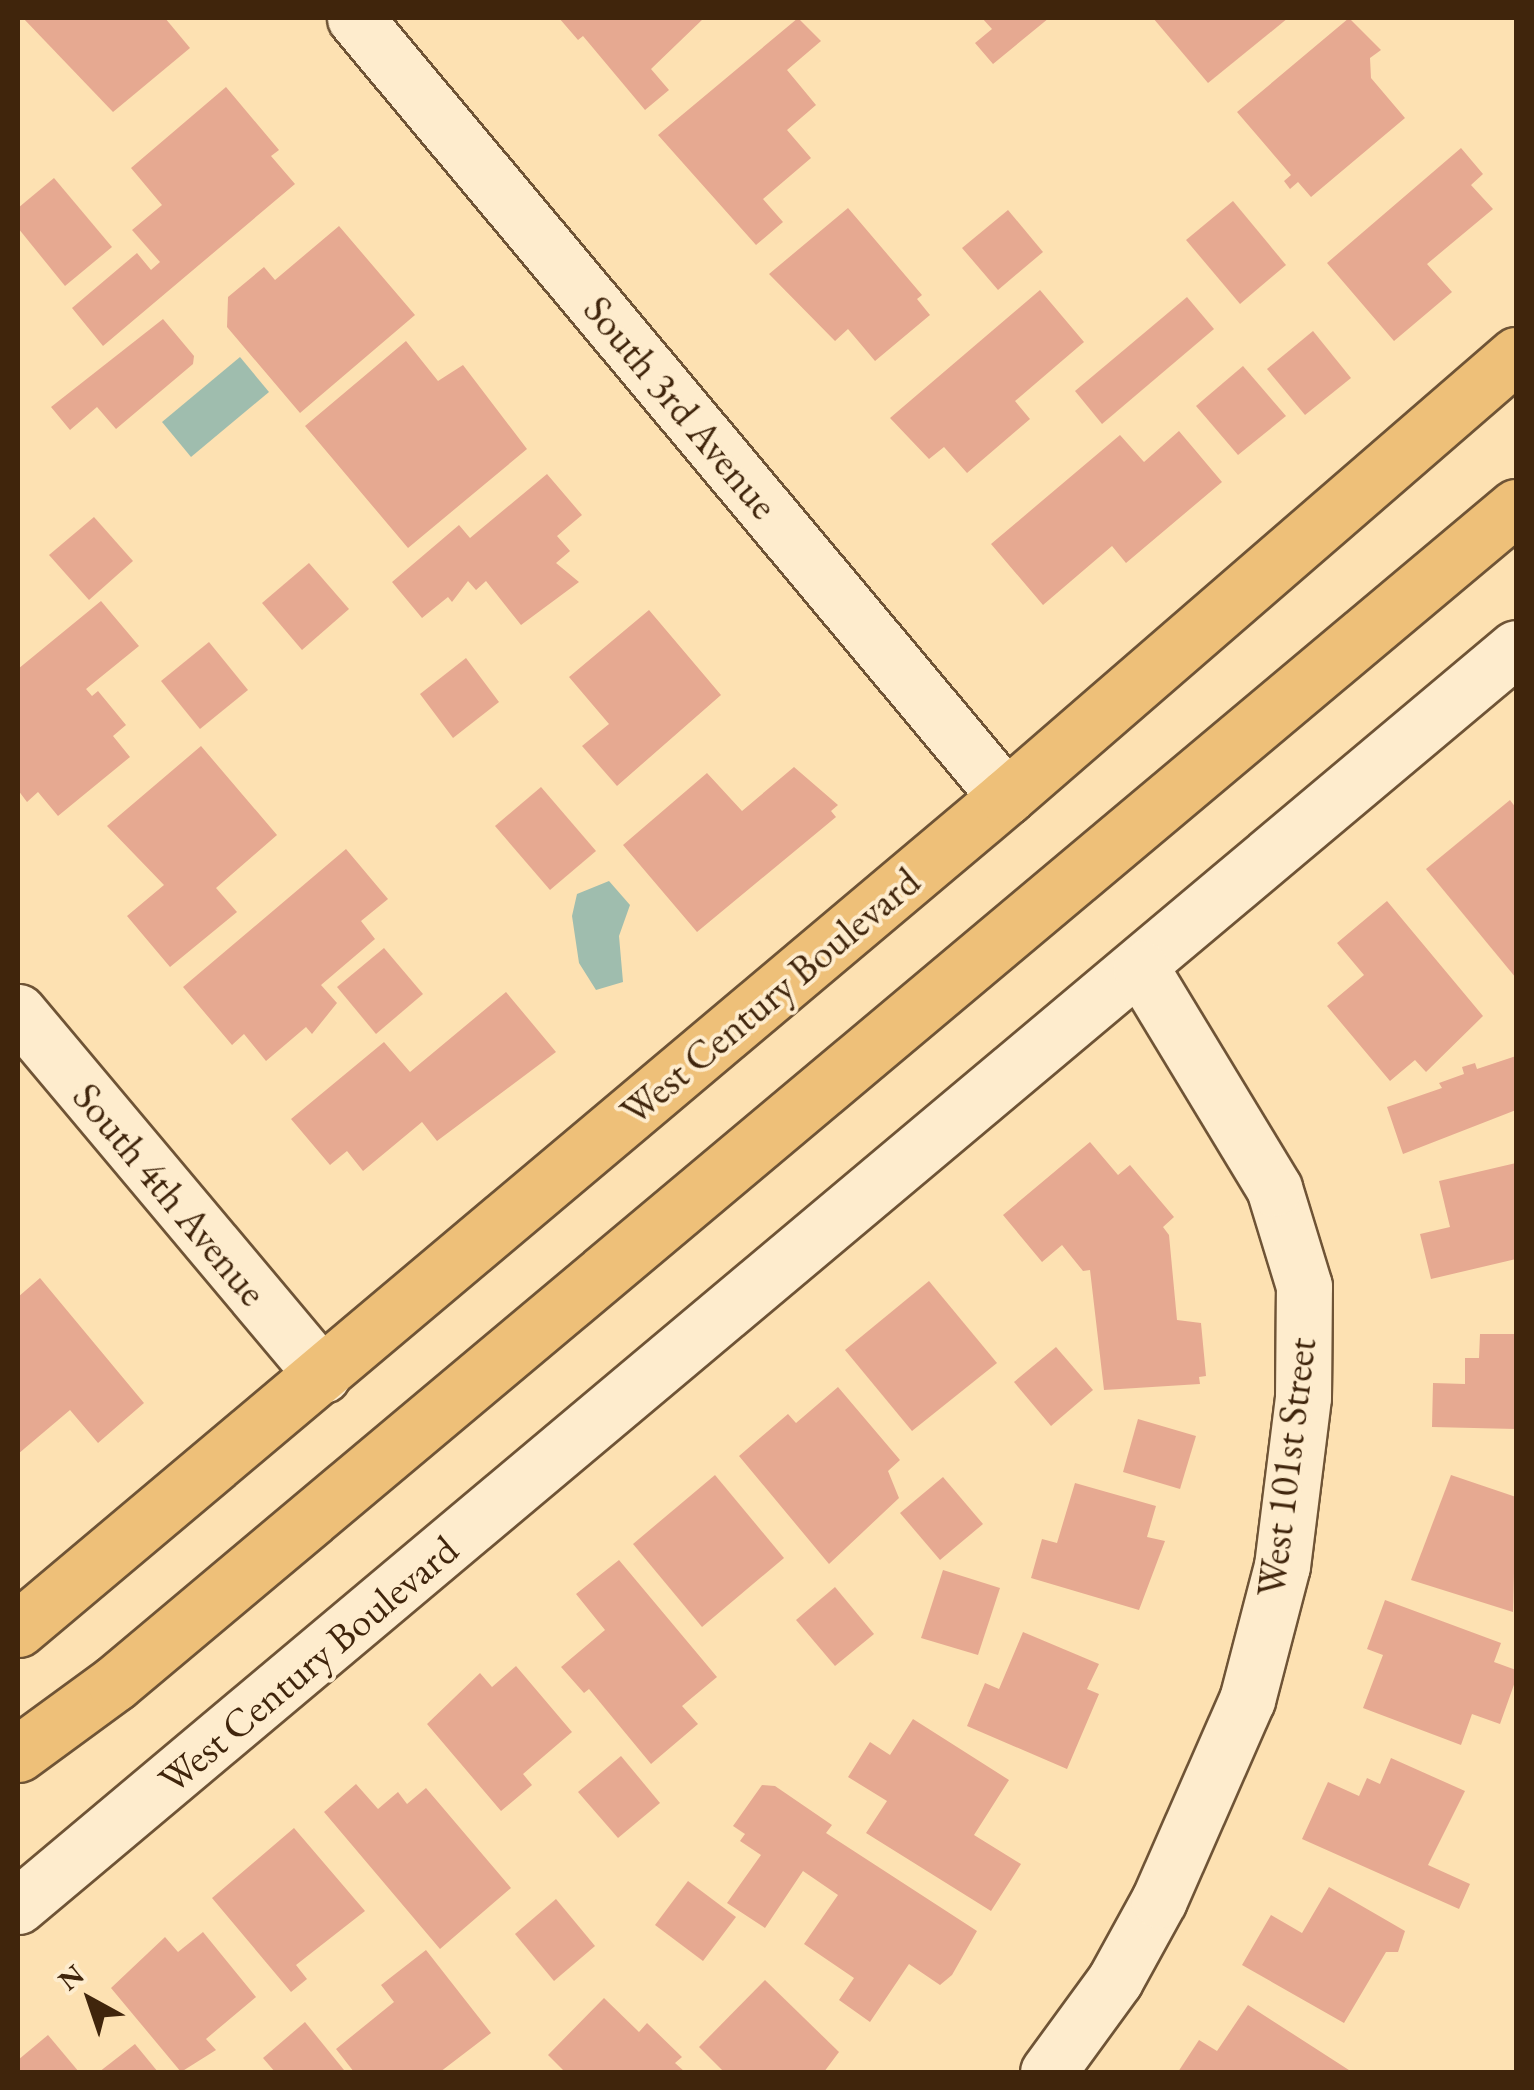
<!DOCTYPE html>
<html>
<head>
<meta charset="utf-8">
<style>
	body { margin:0 }
	#map { position:relative; width:1534px; height:2090px; overflow:hidden; background:#fde1b2; font-family:"EB Garamond",serif }
	div>[style] { position:absolute }
	.water>* { inset:0; background:#9fbdae }
	.building>* { inset:0; background:#e6a991 }
	.roads { filter:drop-shadow(2px 0 #6f5436) drop-shadow(-2px 0 #6f5436) drop-shadow(0 2px #6f5436) drop-shadow(0 -2px #6f5436) }
	.minor>* { height:55px; margin:-27.5px; padding:0 27.5px; transform-origin:27.5px; border-radius:27.5px; background:#feeccd }
	.major>* { height:55px; margin:-27.5px; padding:0 27.5px; transform-origin:27.5px; border-radius:27.5px; background:#eec079 }
	span { translate:-50% -50%; white-space:nowrap; text-align:center; line-height:1.15; -webkit-text-stroke:8px #feeccd; paint-order:stroke }
	.street-label { font-size:40px; color:#40250c }
	.frame { position:absolute; inset:0; border:20px solid #40250c; pointer-events:none }
	.north { position:absolute; left:40px; top:1950px; width:100px; height:100px; -webkit-text-stroke:8px #feeccd; paint-order:stroke; rotate:320deg; font-size:28px; font-weight:700; line-height:40px; text-align:center; color:#40250c }
	.north::after { content:''; display:block; margin:auto; width:35px; height:45px; background:#40250c; clip-path:polygon(50% 0,100% 100%,50% 72%,0 100%) }
</style>
</head>
<body>
<div id="map">
	<div class="water">
		<i style="clip-path:polygon(240px 357px,269px 392px,191px 457px,162px 422px)"></i>
		<i style="clip-path:polygon(609px 881px,630px 905px,619px 936px,623px 982px,596px 990px,579px 963px,572px 916px,577px 894px)"></i>
	</div>
	<div class="building">
		<i style="clip-path:polygon(23px 18px,165px 18px,190px 48px,113px 112px)"></i>
		<i style="clip-path:polygon(559px 18px,704px 18px,651px 69px,669px 90px,645px 110px,583px 36px,578px 40px)"></i>
		<i style="clip-path:polygon(798px 18px,821px 41px,787px 70px,816px 105px,787px 130px,811px 158px,763px 199px,783px 222px,756px 245px,658px 135px)"></i>
		<i style="clip-path:polygon(982px 18px,1049px 18px,993px 64px,975px 43px,992px 29px)"></i>
		<i style="clip-path:polygon(1153px 18px,1288px 18px,1208px 83px)"></i>
		<i style="clip-path:polygon(1349px 18px,1381px 50px,1370px 58px,1371px 78px,1405px 118px,1311px 197px,1298px 182px,1290px 189px,1284px 181px,1291px 175px,1237px 112px)"></i>
		<i style="clip-path:polygon(226px 87px,279px 150px,271px 156px,295px 184px,103px 346px,72px 308px,137px 253px,151px 270px,160px 262px,132px 230px,162px 205px,131px 168px)"></i>
		<i style="clip-path:polygon(1461px 148px,1483px 174px,1471px 185px,1493px 209px,1427px 264px,1452px 292px,1394px 341px,1327px 263px)"></i>
		<i style="clip-path:polygon(54px 178px,112px 247px,65px 286px,18px 228px,18px 208px)"></i>
		<i style="clip-path:polygon(1233px 201px,1286px 265px,1240px 304px,1186px 240px)"></i>
		<i style="clip-path:polygon(848px 208px,922px 295px,917px 299px,930px 315px,875px 361px,848px 329px,835px 341px,769px 274px)"></i>
		<i style="clip-path:polygon(1008px 210px,1043px 252px,998px 290px,962px 248px)"></i>
		<i style="clip-path:polygon(339px 226px,415px 315px,300px 413px,227px 327px,228px 297px,264px 267px,275px 280px)"></i>
		<i style="clip-path:polygon(1040px 290px,1084px 342px,1015px 401px,1030px 419px,967px 473px,944px 447px,929px 459px,890px 418px)"></i>
		<i style="clip-path:polygon(1187px 297px,1214px 329px,1102px 424px,1075px 391px)"></i>
		<i style="clip-path:polygon(163px 319px,194px 356px,193px 364px,116px 429px,97px 407px,70px 430px,51px 407px)"></i>
		<i style="clip-path:polygon(1313px 331px,1351px 378px,1305px 415px,1267px 369px)"></i>
		<i style="clip-path:polygon(406px 341px,438px 381px,463px 365px,527px 449px,408px 548px,305px 426px)"></i>
		<i style="clip-path:polygon(1243px 366px,1286px 416px,1238px 455px,1196px 406px)"></i>
		<i style="clip-path:polygon(1179px 431px,1222px 482px,1126px 563px,1112px 546px,1043px 605px,991px 544px,1120px 435px,1144px 462px)"></i>
		<i style="clip-path:polygon(547px 474px,582px 515px,557px 536px,570px 551px,556px 563px,579px 582px,521px 625px,486px 581px,476px 590px,468px 581px,452px 602px,448px 597px,422px 618px,392px 582px,459px 525px,470px 538px)"></i>
		<i style="clip-path:polygon(94px 517px,133px 561px,89px 600px,49px 555px)"></i>
		<i style="clip-path:polygon(309px 563px,349px 609px,302px 650px,262px 603px)"></i>
		<i style="clip-path:polygon(101px 601px,139px 646px,86px 689px,92px 696px,98px 691px,126px 725px,113px 736px,130px 757px,58px 816px,38px 792px,27px 802px,18px 790px,18px 669px)"></i>
		<i style="clip-path:polygon(649px 610px,721px 695px,617px 786px,582px 746px,609px 724px,569px 677px)"></i>
		<i style="clip-path:polygon(209px 642px,248px 690px,200px 729px,161px 681px)"></i>
		<i style="clip-path:polygon(466px 658px,499px 702px,453px 738px,420px 694px)"></i>
		<i style="clip-path:polygon(201px 746px,277px 835px,216px 888px,237px 912px,170px 967px,127px 916px,164px 885px,107px 826px)"></i>
		<i style="clip-path:polygon(794px 767px,838px 805px,831px 811px,836px 817px,697px 932px,623px 845px,707px 773px,742px 811px)"></i>
		<i style="clip-path:polygon(541px 787px,596px 851px,550px 890px,495px 826px)"></i>
		<i style="clip-path:polygon(1510px 800px,1516px 808px,1516px 978px,1426px 869px)"></i>
		<i style="clip-path:polygon(346px 849px,388px 899px,361px 921px,375px 939px,321px 985px,337px 1003px,312px 1034px,306px 1027px,266px 1061px,244px 1034px,232px 1045px,183px 987px)"></i>
		<i style="clip-path:polygon(1387px 901px,1483px 1016px,1426px 1072px,1415px 1060px,1390px 1081px,1327px 1006px,1364px 975px,1337px 943px)"></i>
		<i style="clip-path:polygon(384px 948px,423px 994px,376px 1034px,337px 987px)"></i>
		<i style="clip-path:polygon(506px 992px,556px 1052px,437px 1141px,422px 1122px,363px 1171px,347px 1151px,330px 1165px,291px 1119px,384px 1042px,410px 1072px)"></i>
		<i style="clip-path:polygon(1516px 1056px,1516px 1110px,1403px 1154px,1387px 1107px,1442px 1088px,1439px 1083px,1464px 1074px,1462px 1067px,1475px 1063px,1477px 1069px)"></i>
		<i style="clip-path:polygon(1090px 1142px,1118px 1175px,1130px 1165px,1174px 1217px,1163px 1227px,1169px 1235px,1177px 1320px,1201px 1323px,1206px 1376px,1199px 1377px,1200px 1384px,1104px 1390px,1090px 1270px,1083px 1271px,1062px 1245px,1042px 1262px,1003px 1215px)"></i>
		<i style="clip-path:polygon(1516px 1163px,1516px 1259px,1431px 1279px,1420px 1234px,1450px 1227px,1439px 1181px)"></i>
		<i style="clip-path:polygon(40px 1278px,144px 1403px,98px 1443px,70px 1410px,18px 1454px,18px 1297px)"></i>
		<i style="clip-path:polygon(929px 1281px,997px 1363px,912px 1431px,845px 1350px)"></i>
		<i style="clip-path:polygon(1480px 1334px,1516px 1334px,1516px 1429px,1432px 1427px,1433px 1383px,1465px 1384px,1465px 1358px,1479px 1358px)"></i>
		<i style="clip-path:polygon(1056px 1347px,1093px 1390px,1051px 1426px,1014px 1382px)"></i>
		<i style="clip-path:polygon(838px 1387px,900px 1460px,888px 1471px,899px 1498px,829px 1564px,739px 1456px,788px 1414px,796px 1423px)"></i>
		<i style="clip-path:polygon(1138px 1419px,1196px 1436px,1180px 1489px,1123px 1472px)"></i>
		<i style="clip-path:polygon(715px 1475px,784px 1558px,702px 1627px,633px 1544px)"></i>
		<i style="clip-path:polygon(1451px 1475px,1516px 1497px,1513px 1612px,1411px 1580px)"></i>
		<i style="clip-path:polygon(943px 1477px,983px 1524px,940px 1560px,900px 1513px)"></i>
		<i style="clip-path:polygon(1075px 1483px,1156px 1506px,1147px 1537px,1165px 1541px,1139px 1610px,1031px 1578px,1042px 1539px,1057px 1543px)"></i>
		<i style="clip-path:polygon(619px 1560px,717px 1677px,682px 1706px,698px 1724px,651px 1764px,589px 1689px,584px 1693px,561px 1667px,605px 1630px,576px 1594px)"></i>
		<i style="clip-path:polygon(943px 1570px,1000px 1588px,978px 1655px,921px 1638px)"></i>
		<i style="clip-path:polygon(835px 1587px,874px 1634px,835px 1666px,796px 1620px)"></i>
		<i style="clip-path:polygon(1385px 1600px,1501px 1643px,1494px 1662px,1516px 1670px,1516px 1679px,1500px 1724px,1472px 1714px,1461px 1745px,1363px 1708px,1383px 1655px,1367px 1649px)"></i>
		<i style="clip-path:polygon(1023px 1632px,1099px 1664px,1087px 1689px,1099px 1694px,1067px 1769px,967px 1726px,985px 1683px,999px 1689px)"></i>
		<i style="clip-path:polygon(516px 1666px,572px 1732px,523px 1774px,532px 1785px,501px 1811px,427px 1724px,480px 1673px,492px 1687px)"></i>
		<i style="clip-path:polygon(913px 1719px,1009px 1780px,974px 1835px,1021px 1864px,991px 1911px,866px 1833px,887px 1801px,848px 1777px,870px 1742px,890px 1755px)"></i>
		<i style="clip-path:polygon(621px 1756px,660px 1803px,618px 1838px,578px 1792px)"></i>
		<i style="clip-path:polygon(1391px 1758px,1465px 1791px,1428px 1865px,1470px 1884px,1459px 1909px,1302px 1839px,1328px 1782px,1359px 1796px,1367px 1778px,1380px 1784px)"></i>
		<i style="clip-path:polygon(356px 1784px,378px 1809px,398px 1792px,407px 1804px,426px 1788px,511px 1888px,440px 1949px,324px 1812px)"></i>
		<i style="clip-path:polygon(762px 1785px,775px 1786px,832px 1825px,826px 1833px,977px 1931px,952px 1975px,940px 1985px,909px 1964px,870px 2022px,839px 2000px,854px 1978px,804px 1944px,838px 1895px,803px 1871px,765px 1928px,727px 1903px,761px 1855px,740px 1841px,745px 1834px,733px 1826px)"></i>
		<i style="clip-path:polygon(294px 1828px,365px 1911px,296px 1965px,307px 1979px,291px 1992px,212px 1898px)"></i>
		<i style="clip-path:polygon(688px 1881px,736px 1917px,703px 1961px,655px 1925px)"></i>
		<i style="clip-path:polygon(1329px 1887px,1405px 1931px,1398px 1952px,1386px 1952px,1344px 2023px,1242px 1965px,1271px 1915px,1302px 1933px)"></i>
		<i style="clip-path:polygon(556px 1899px,595px 1946px,554px 1981px,515px 1934px)"></i>
		<i style="clip-path:polygon(203px 1932px,256px 1997px,206px 2039px,216px 2050px,181px 2072px,111px 1988px,165px 1937px,178px 1952px)"></i>
		<i style="clip-path:polygon(426px 1950px,491px 2033px,440px 2072px,354px 2072px,336px 2049px,394px 2002px,381px 1985px)"></i>
		<i style="clip-path:polygon(765px 1980px,839px 2052px,824px 2072px,724px 2072px,699px 2047px)"></i>
		<i style="clip-path:polygon(604px 1998px,639px 2032px,647px 2023px,682px 2057px,675px 2063px,685px 2072px,565px 2072px,548px 2055px)"></i>
		<i style="clip-path:polygon(1248px 2005px,1352px 2072px,1178px 2072px,1199px 2040px,1217px 2051px)"></i>
		<i style="clip-path:polygon(305px 2022px,344px 2070px,341px 2072px,275px 2072px,263px 2058px)"></i>
		<i style="clip-path:polygon(48px 2035px,79px 2072px,18px 2072px,18px 2060px)"></i>
		<i style="clip-path:polygon(135px 2044px,158px 2072px,99px 2072px)"></i>
	</div>
	<div class="roads">
		<div class="minor">
			<i style="left:355px;top:18px;width:1015px;rotate:50.11deg"></i>
			<i style="left:18px;top:1012px;width:474px;rotate:50deg"></i>
			<i style="left:18px;top:1906px;width:1956px;rotate:-40.02deg"></i>
			<i style="left:1048px;top:2072px;width:114px;rotate:-53.9deg"></i>
			<i style="left:1115px;top:1980px;width:91px;rotate:-61.2deg"></i>
			<i style="left:1159px;top:1900px;width:219px;rotate:-66.3deg"></i>
			<i style="left:1247px;top:1700px;width:138px;rotate:-75.4deg"></i>
			<i style="left:1282px;top:1566px;width:170px;rotate:-82.9deg"></i>
			<i style="left:1303px;top:1397px;width:111px;rotate:-89.5deg"></i>
			<i style="left:1304px;top:1286px;width:102px;rotate:-107deg"></i>
			<i style="left:1274px;top:1188px;width:257px;rotate:-121.2deg"></i>
		</div>
		<div class="major">
			<i style="left:18px;top:1629px;width:1292px;rotate:-40.1deg"></i>
			<i style="left:1006px;top:797px;width:675px;rotate:-40.91deg"></i>
			<i style="left:18px;top:1754px;width:120px;rotate:-36.2deg"></i>
			<i style="left:115px;top:1683px;width:1829px;rotate:-40.01deg"></i>
		</div>
	</div>
	<div class="street-label">
		<span style="left:681px;top:407px;rotate:50deg">South 3rd Avenue</span>
		<span style="left:770px;top:996px;rotate:-40deg">West Century Boulevard</span>
		<span style="left:170px;top:1194px;rotate:50deg">South 4th Avenue</span>
		<span style="left:1286px;top:1467px;rotate:-83deg">West 101st Street</span>
		<span style="left:308px;top:1664px;rotate:-40deg">West Century Boulevard</span>
	</div>
	<div class="frame"></div>
	<div class="north">N</div>
</div>
</body>
</html>
